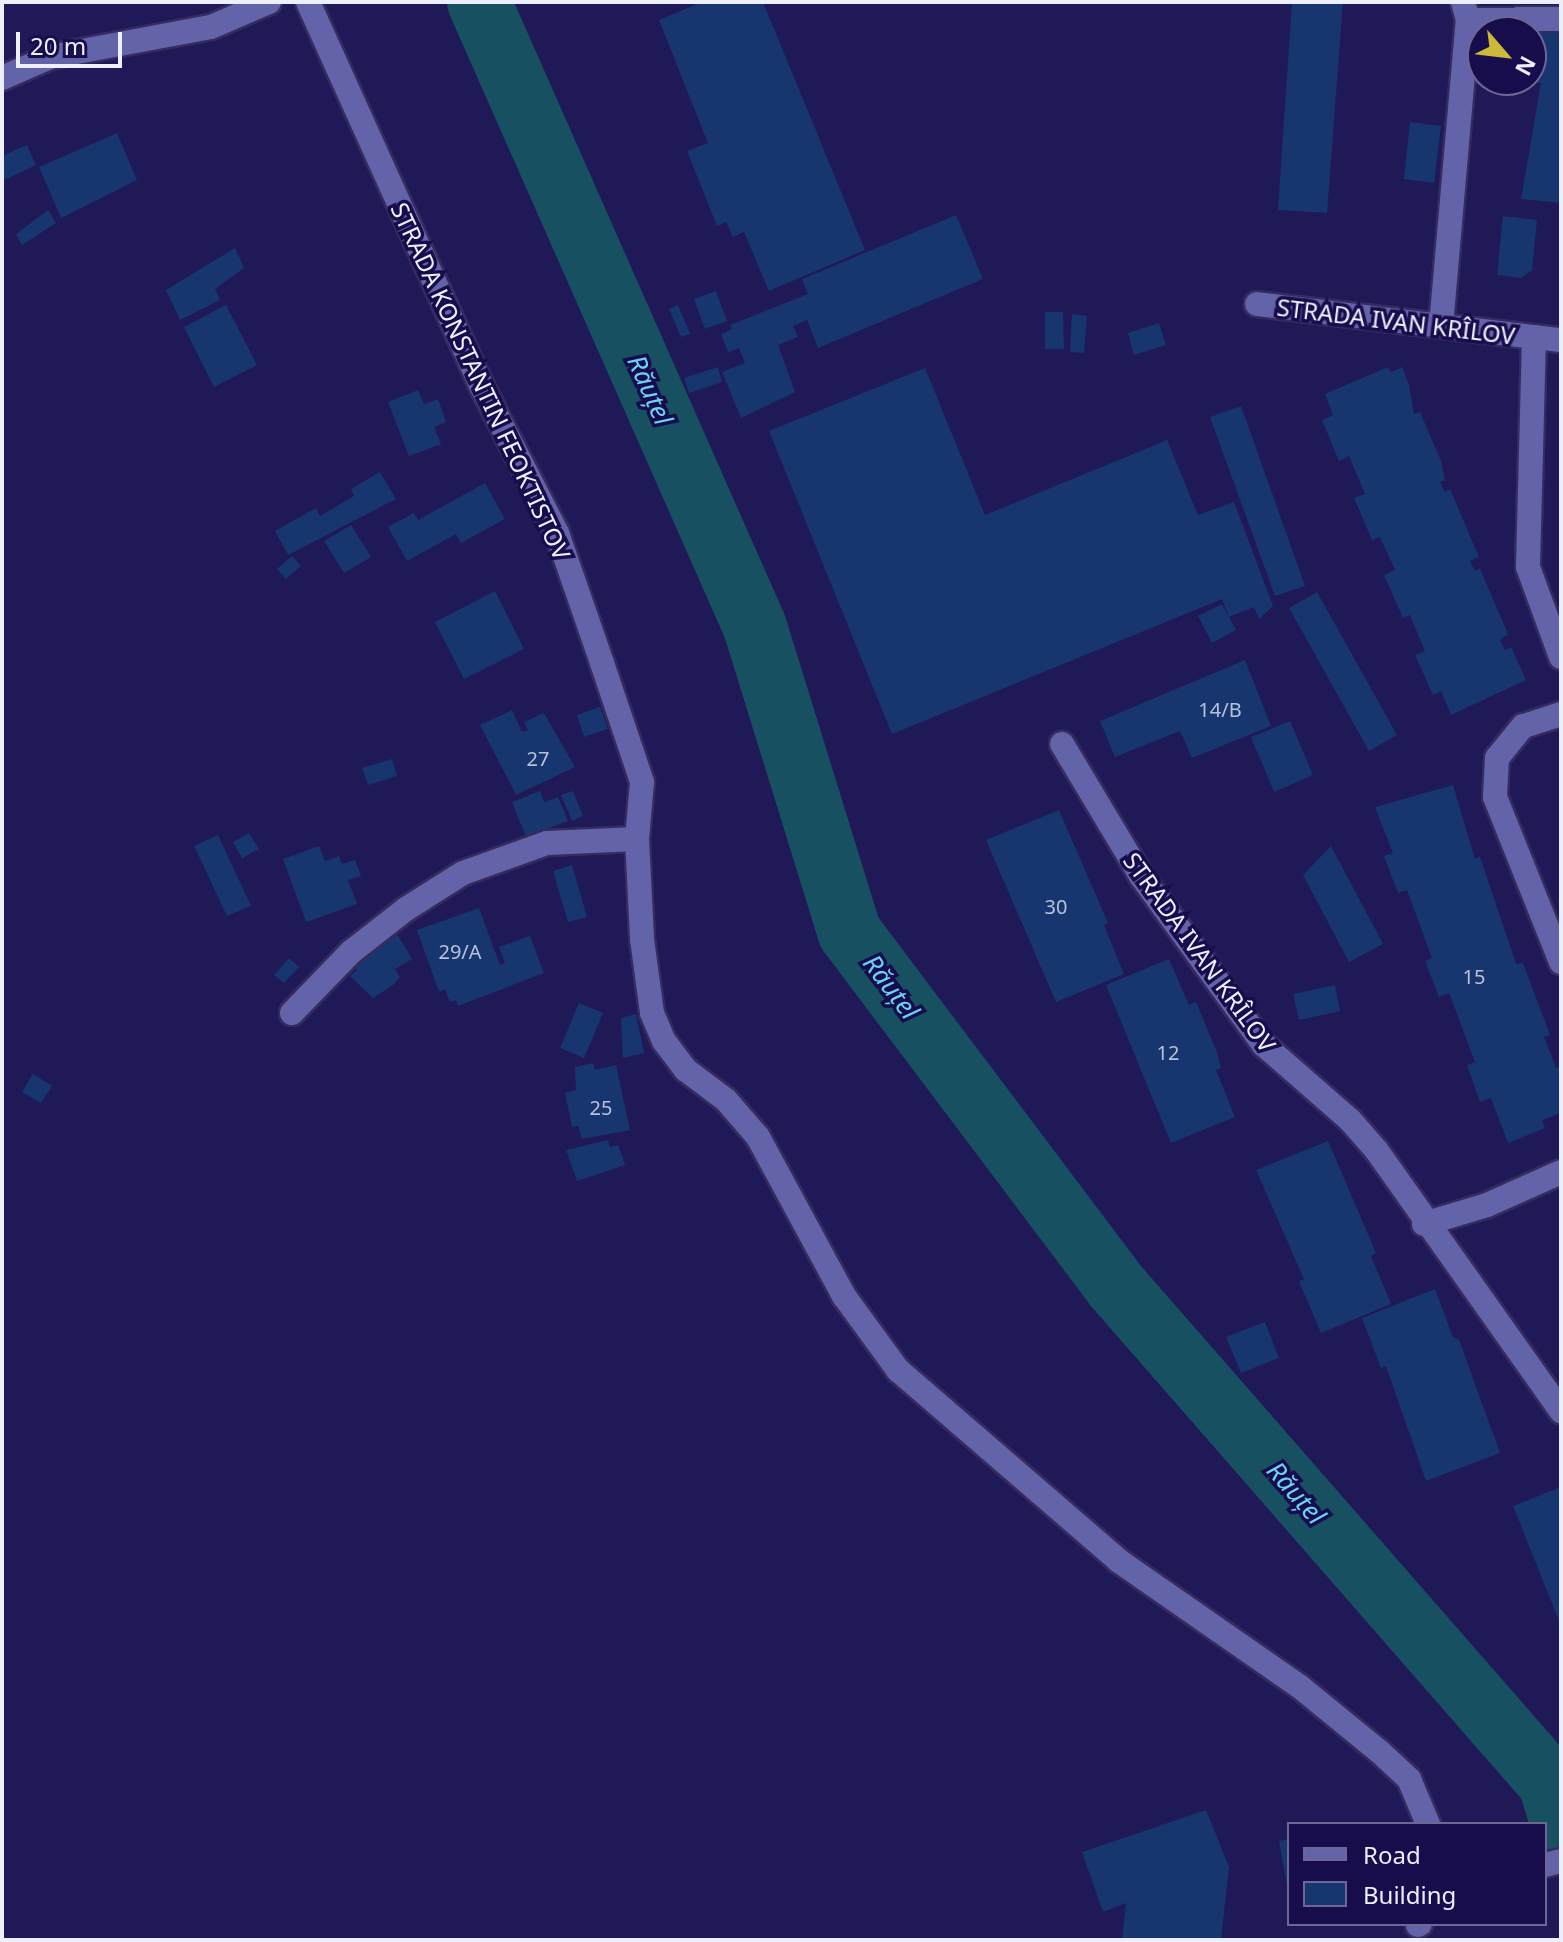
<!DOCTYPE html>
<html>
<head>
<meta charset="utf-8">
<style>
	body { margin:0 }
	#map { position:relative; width:1563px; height:1942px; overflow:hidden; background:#201958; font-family:"Noto Sans",sans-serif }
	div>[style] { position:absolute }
	.river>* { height:64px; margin:-32px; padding:0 32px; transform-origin:32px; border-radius:32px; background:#175060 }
	.building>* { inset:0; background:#17356e }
	.roads { filter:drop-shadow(2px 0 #362b5e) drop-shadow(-2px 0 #362b5e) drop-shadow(0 2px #362b5e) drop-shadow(0 -2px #362b5e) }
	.minor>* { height:24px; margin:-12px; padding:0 12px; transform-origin:12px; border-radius:12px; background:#6263a8 }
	span { translate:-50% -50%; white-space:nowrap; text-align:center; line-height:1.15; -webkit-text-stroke:7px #180d4c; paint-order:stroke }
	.number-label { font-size:20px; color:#b8c0db }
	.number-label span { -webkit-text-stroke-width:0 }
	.street-label { font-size:24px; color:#edefff }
	.water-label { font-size:26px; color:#68d3f5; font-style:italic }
	.frame { position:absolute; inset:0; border:4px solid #edefff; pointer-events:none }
	.legend { position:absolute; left:1287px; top:1822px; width:260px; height:104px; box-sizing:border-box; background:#180d4c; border:2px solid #6d6794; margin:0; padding:10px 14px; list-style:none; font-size:24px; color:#edefff }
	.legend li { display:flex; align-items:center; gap:16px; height:40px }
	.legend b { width:40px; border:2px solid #6d6794 }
	.north { position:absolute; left:1467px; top:16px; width:80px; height:80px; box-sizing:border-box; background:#180d4c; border:2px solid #6d6794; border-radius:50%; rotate:118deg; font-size:22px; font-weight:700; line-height:32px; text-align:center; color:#edefff }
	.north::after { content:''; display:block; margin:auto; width:28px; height:36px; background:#cbba39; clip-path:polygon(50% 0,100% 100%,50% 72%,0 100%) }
	.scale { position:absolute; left:16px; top:32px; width:106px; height:36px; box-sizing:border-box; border:4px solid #edefff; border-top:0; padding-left:10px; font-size:24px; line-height:28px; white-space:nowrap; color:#edefff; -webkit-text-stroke:6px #180d4c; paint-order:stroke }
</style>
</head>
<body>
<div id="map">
	<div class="river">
		<i style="left:479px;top:2px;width:683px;rotate:66.17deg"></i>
		<i style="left:755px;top:627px;width:320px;rotate:72.8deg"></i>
		<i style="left:850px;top:933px;width:441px;rotate:53deg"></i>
		<i style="left:1115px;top:1285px;width:661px;rotate:48.86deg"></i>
		<i style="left:1550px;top:1783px;width:39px;rotate:73deg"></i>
	</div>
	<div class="building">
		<i style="clip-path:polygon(702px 2px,763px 2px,865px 250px,769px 291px,744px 232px,733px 237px,726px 222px,717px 226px,687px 151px,708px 143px,659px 20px)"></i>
		<i style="clip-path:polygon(1292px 2px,1343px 2px,1327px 213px,1278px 210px)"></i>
		<i style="clip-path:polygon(1538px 31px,1561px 33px,1561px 203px,1521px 199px,1541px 83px,1532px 82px)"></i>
		<i style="clip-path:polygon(1410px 122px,1441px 126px,1434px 183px,1404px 179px)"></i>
		<i style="clip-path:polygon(117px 133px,137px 180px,61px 218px,39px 167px)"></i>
		<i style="clip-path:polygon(27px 145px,36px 165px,2px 181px,2px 156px)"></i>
		<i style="clip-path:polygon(48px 210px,56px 223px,22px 245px,16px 234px)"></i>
		<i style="clip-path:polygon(956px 215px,983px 279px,818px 348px,807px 320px,793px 326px,798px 337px,778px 345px,795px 392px,741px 418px,722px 372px,745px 363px,739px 348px,728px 352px,721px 334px,732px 329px,730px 325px,808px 294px,802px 279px)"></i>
		<i style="clip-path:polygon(1503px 216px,1537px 220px,1532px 270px,1521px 278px,1497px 275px)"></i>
		<i style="clip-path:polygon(235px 248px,244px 268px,215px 289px,220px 300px,180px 320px,166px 290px)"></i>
		<i style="clip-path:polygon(716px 291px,727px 321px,705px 329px,694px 299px)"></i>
		<i style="clip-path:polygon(226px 305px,257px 365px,214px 387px,184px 327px)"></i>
		<i style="clip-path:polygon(678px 305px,690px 334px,681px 337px,669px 309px)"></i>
		<i style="clip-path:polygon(1045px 312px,1063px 312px,1064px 349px,1045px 349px)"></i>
		<i style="clip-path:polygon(1072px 314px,1087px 316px,1084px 353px,1070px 352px)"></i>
		<i style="clip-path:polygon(1159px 323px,1166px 345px,1134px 355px,1128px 333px)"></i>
		<i style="clip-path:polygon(718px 367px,722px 382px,689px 393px,684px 378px)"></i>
		<i style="clip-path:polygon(1388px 367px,1391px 372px,1402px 367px,1409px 385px,1414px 414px,1420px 412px,1441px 461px,1445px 480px,1440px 482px,1445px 492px,1450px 489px,1479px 557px,1470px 561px,1475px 571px,1480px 569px,1508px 634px,1500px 640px,1505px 650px,1511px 647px,1526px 680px,1451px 715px,1441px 691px,1433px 695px,1415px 655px,1425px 651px,1410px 615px,1403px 618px,1384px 575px,1395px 570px,1380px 537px,1372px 540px,1354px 498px,1365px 494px,1349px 456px,1339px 461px,1322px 420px,1333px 415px,1325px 394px)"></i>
		<i style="clip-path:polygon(925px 368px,985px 515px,1167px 440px,1198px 515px,1234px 502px,1273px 606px,1259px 619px,1254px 607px,1229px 617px,1222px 599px,892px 734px,769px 431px)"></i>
		<i style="clip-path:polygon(418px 390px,424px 404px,438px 399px,446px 422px,434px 427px,441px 444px,409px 456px,388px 402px)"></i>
		<i style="clip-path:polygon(1241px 406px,1305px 586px,1275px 596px,1210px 417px)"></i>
		<i style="clip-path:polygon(380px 472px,396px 499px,288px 555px,275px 531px,316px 508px,320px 516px,354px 496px,351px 489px)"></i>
		<i style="clip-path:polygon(485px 483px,505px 519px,461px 543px,456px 534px,407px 561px,388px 527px,414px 513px,418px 520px)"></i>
		<i style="clip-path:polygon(351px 525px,371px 557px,344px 573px,324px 541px)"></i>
		<i style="clip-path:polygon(292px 556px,301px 566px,286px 579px,277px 569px)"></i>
		<i style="clip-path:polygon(495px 591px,524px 649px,464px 679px,435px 622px)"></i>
		<i style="clip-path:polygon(1317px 592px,1397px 735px,1369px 751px,1289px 608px)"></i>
		<i style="clip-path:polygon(1222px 604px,1236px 630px,1212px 643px,1198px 616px)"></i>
		<i style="clip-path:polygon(1245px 660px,1271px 726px,1192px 758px,1180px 731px,1115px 757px,1100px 721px)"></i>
		<i style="clip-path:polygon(600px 707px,608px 729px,584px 737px,577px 715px)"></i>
		<i style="clip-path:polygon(512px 710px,522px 732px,528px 730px,524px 722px,544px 713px,575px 767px,516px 795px,480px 725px)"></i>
		<i style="clip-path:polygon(1290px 721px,1313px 775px,1274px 792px,1251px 737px)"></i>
		<i style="clip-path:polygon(392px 759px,397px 776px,368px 785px,362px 768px)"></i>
		<i style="clip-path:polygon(1453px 785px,1475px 859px,1480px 857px,1516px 964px,1523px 963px,1550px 1035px,1544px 1037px,1556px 1068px,1561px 1066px,1561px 1113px,1542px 1120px,1545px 1128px,1508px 1143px,1491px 1098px,1480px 1102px,1467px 1065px,1475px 1062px,1449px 993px,1439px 997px,1425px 961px,1432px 958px,1407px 890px,1398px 893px,1384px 856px,1393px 853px,1375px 807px)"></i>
		<i style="clip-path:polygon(540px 791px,544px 802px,558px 797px,568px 821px,526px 837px,512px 802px)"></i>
		<i style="clip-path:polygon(573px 791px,583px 816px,572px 821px,561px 795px)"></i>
		<i style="clip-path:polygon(1059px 810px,1108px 923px,1104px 925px,1124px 974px,1056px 1002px,986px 840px)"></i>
		<i style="clip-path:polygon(249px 833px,259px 849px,242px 858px,233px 842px)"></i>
		<i style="clip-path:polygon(218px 835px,251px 906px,227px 916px,194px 846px)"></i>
		<i style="clip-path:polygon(319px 846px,325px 861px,339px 856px,342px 864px,355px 860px,361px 876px,348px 880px,357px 904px,306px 922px,283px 859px)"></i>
		<i style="clip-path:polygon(1331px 846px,1383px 944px,1349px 962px,1303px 875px)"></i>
		<i style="clip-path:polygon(572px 865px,587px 917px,568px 922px,553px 871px)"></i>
		<i style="clip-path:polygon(479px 908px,500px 965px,505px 963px,499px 947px,530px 936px,544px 973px,458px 1006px,456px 1000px,450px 1002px,445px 989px,439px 992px,417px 930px)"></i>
		<i style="clip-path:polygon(394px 929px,412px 959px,395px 969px,400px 977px,393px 985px,373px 998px,350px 976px,357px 970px,349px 958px)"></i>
		<i style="clip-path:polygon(289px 958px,299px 967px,284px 983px,274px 975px)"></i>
		<i style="clip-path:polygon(1169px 959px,1189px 1005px,1196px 1002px,1217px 1052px,1221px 1068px,1216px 1070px,1235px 1117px,1171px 1143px,1106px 985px)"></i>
		<i style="clip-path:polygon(1335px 985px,1340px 1011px,1299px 1020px,1293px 994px)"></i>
		<i style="clip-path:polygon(579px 1003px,603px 1013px,584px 1058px,560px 1048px)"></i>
		<i style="clip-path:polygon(636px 1014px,644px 1053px,623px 1058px,621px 1018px)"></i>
		<i style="clip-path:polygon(593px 1063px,595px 1070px,616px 1065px,630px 1130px,582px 1139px,578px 1126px,572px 1127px,565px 1093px,576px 1090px,575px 1067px)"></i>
		<i style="clip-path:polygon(33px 1074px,52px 1086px,41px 1103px,22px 1092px)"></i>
		<i style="clip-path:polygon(608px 1140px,610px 1147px,618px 1145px,625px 1165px,577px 1181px,566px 1150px)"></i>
		<i style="clip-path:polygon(1328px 1141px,1376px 1253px,1371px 1256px,1391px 1304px,1321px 1333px,1299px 1281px,1304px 1279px,1256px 1170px)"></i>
		<i style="clip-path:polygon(1435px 1289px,1453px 1337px,1459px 1340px,1500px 1453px,1426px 1481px,1386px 1366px,1381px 1368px,1362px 1318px)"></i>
		<i style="clip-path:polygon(1265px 1322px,1279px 1358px,1241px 1373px,1226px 1337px)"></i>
		<i style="clip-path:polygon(1561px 1487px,1561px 1626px,1513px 1506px)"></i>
		<i style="clip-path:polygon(1206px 1810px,1229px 1867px,1221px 1940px,1122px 1940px,1126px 1903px,1103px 1912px,1082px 1852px)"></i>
		<i style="clip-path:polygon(1289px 1839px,1289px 1885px,1287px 1885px,1279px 1841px)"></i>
	</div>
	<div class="roads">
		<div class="minor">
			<i style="left:308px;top:2px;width:422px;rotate:65.7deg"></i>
			<i style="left:482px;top:387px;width:164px;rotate:62.8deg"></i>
			<i style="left:557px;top:533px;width:138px;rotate:70.9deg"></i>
			<i style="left:602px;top:663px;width:126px;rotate:71.4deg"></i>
			<i style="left:642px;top:782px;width:57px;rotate:95deg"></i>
			<i style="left:637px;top:839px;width:100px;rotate:87.1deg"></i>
			<i style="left:642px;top:939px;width:75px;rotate:82.3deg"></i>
			<i style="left:652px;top:1013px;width:30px;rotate:67deg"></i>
			<i style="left:664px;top:1041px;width:36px;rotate:53deg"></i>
			<i style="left:686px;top:1070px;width:50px;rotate:36.9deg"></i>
			<i style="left:726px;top:1100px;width:49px;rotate:49.1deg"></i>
			<i style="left:758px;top:1137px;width:181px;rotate:61.6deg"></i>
			<i style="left:844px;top:1296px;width:92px;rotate:53.9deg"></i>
			<i style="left:898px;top:1370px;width:292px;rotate:40.8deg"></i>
			<i style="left:1119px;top:1561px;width:219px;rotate:34.8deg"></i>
			<i style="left:1299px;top:1686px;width:104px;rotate:39.2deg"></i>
			<i style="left:1380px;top:1752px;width:40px;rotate:43deg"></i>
			<i style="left:1409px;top:1779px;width:49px;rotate:67.1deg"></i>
			<i style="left:1468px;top:20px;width:93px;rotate:-0.6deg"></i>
			<i style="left:2px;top:78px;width:52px;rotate:-23.6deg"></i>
			<i style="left:50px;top:57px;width:164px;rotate:-10.6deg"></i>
			<i style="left:211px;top:27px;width:63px;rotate:-23.3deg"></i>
			<i style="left:1257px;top:304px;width:306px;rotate:6.8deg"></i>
			<i style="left:1441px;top:326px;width:307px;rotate:-85deg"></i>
			<i style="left:1468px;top:20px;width:19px;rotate:-106deg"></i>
			<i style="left:1534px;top:337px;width:230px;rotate:91.5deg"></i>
			<i style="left:1528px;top:567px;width:96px;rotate:69.9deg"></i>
			<i style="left:1561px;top:714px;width:40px;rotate:162deg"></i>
			<i style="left:1523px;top:726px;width:41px;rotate:129.1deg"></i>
			<i style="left:1497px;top:758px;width:39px;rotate:93deg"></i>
			<i style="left:1495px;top:797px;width:178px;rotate:68.2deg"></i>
			<i style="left:1062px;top:744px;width:154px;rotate:59.1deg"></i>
			<i style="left:1141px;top:876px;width:209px;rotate:54deg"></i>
			<i style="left:1264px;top:1045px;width:114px;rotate:41.1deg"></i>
			<i style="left:1350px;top:1120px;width:41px;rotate:48.9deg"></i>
			<i style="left:1377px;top:1151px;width:319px;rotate:54.7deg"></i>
			<i style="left:292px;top:1013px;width:85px;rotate:-46deg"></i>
			<i style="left:351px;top:952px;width:70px;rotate:-38deg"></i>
			<i style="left:406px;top:909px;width:67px;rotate:-32.3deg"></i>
			<i style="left:463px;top:873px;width:89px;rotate:-19.7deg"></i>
			<i style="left:547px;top:843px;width:90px;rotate:-2.5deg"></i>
			<i style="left:1424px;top:1224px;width:66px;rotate:-16.8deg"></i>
			<i style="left:1487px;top:1205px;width:81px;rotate:-24deg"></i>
			<i style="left:1545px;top:1865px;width:16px;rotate:-14deg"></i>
			<i style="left:1418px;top:1925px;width:2px;rotate:-27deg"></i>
		</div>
	</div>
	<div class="number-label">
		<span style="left:1220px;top:709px">14/B</span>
		<span style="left:538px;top:758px">27</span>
		<span style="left:1056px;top:906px">30</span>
		<span style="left:460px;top:951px">29/A</span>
		<span style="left:1474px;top:976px">15</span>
		<span style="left:1168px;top:1052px">12</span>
		<span style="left:601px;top:1107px">25</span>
	</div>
	<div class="street-label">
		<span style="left:1396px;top:321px;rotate:7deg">STRADA IVAN KRÎLOV</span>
		<span style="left:481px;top:381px;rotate:65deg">STRADA KONSTANTIN FEOKTISTOV</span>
		<span style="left:1200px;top:952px;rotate:54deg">STRADA IVAN KRÎLOV</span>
	</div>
	<div class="water-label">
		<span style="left:650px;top:390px;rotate:66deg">Răuțel</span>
		<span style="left:891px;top:987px;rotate:53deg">Răuțel</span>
		<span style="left:1296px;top:1493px;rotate:49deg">Răuțel</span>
	</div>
	<div class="frame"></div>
	<ul class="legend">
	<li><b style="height:10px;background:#6263a8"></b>Road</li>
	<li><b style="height:22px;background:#17356e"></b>Building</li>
	</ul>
	<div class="north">N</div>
	<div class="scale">20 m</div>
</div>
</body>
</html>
